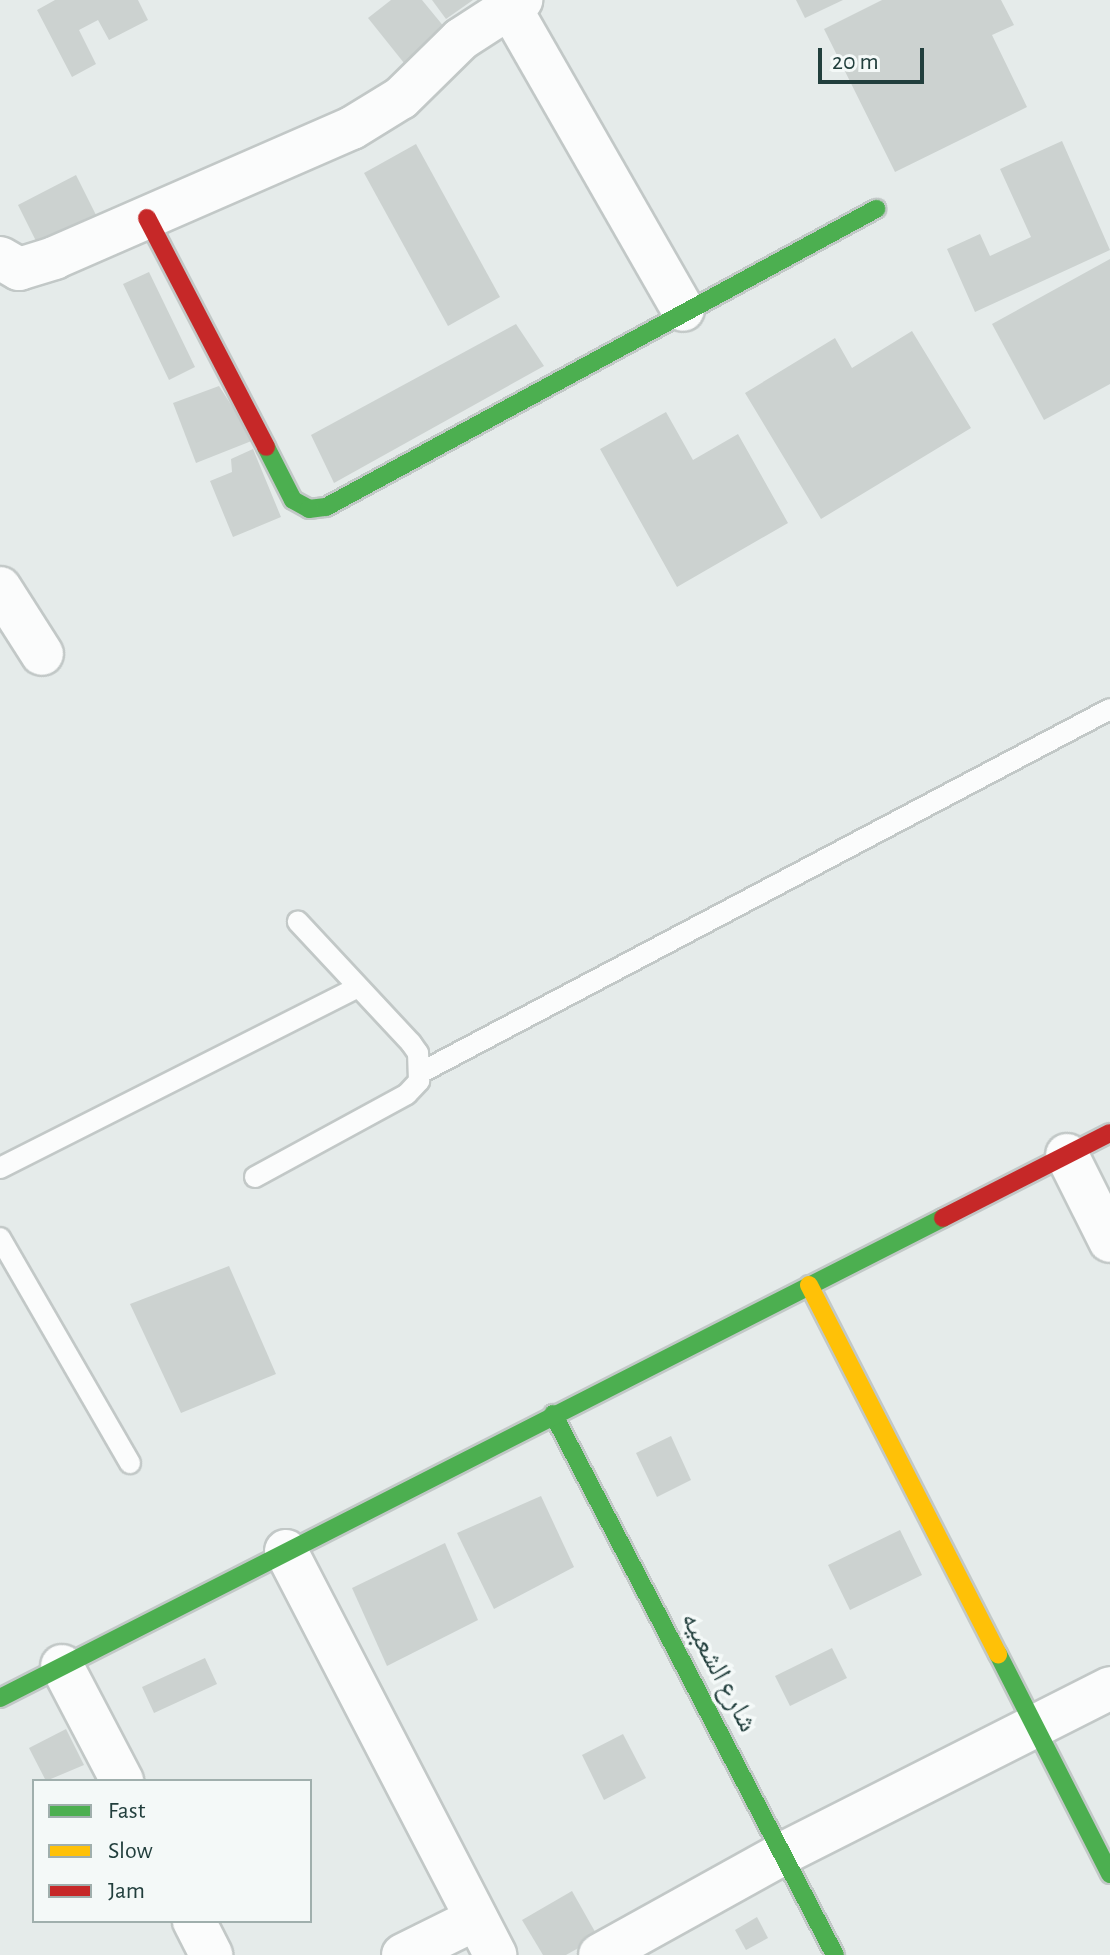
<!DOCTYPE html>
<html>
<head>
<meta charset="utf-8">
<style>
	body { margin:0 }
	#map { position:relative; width:1110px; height:1955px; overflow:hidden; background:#e5ebea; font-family:"Alegreya Sans","Noto Naskh Arabic",sans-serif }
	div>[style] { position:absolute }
	.building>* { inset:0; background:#ccd2d0 }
	.roads { filter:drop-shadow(2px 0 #c2c8c7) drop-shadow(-2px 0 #c2c8c7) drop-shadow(0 2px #c2c8c7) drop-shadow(0 -2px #c2c8c7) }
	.lane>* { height:20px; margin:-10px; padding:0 10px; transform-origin:10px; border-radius:10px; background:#fbfcfc }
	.street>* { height:42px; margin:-21px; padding:0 21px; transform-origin:21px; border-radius:21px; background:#fbfcfc }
	.fast>* { height:18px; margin:-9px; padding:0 9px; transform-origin:9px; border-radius:9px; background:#4caf50 }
	.slow>* { height:18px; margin:-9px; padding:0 9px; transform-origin:9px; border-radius:9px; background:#ffc107 }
	.jam>* { height:18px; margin:-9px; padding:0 9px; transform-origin:9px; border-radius:9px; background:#c62828 }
	span { translate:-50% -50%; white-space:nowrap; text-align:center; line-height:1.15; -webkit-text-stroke:7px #f4f9f8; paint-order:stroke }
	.street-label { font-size:28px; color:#223f3d }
	.legend { position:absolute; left:32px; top:1779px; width:280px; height:144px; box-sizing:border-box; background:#f4f9f8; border:2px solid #a0afad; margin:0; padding:10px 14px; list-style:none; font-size:24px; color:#223f3d }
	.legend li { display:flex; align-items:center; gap:16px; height:40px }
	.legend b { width:40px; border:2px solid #a0afad }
	.scale { position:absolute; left:818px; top:48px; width:106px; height:36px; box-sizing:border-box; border:4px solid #223f3d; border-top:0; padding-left:10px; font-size:24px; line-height:28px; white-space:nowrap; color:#223f3d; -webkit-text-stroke:6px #f4f9f8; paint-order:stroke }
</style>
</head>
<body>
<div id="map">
	<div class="building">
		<i style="clip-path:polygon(55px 0,138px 0,148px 20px,109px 40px,98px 20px,79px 30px,96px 64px,72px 77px,37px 10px)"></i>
		<i style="clip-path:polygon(391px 0,422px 0,445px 28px,404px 63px,368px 18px)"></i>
		<i style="clip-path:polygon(432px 0,473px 0,446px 19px)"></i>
		<i style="clip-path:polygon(796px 0,843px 0,805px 18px)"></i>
		<i style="clip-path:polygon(882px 0,1001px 0,1014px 25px,992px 35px,1027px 107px,895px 172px,824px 29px)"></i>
		<i style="clip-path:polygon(1062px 141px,1110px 250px,975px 312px,947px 249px,980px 234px,990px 256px,1031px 237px,1000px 169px)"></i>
		<i style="clip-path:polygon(416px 144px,500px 297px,448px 326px,364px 173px)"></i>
		<i style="clip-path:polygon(76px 175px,99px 221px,41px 251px,18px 205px)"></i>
		<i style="clip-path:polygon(1110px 259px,1110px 384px,1044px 420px,992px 324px)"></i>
		<i style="clip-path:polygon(149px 272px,195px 367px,169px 380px,123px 284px)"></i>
		<i style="clip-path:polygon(516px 324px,544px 366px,334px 483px,311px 435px)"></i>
		<i style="clip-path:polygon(912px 331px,971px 428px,821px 519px,745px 393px,835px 338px,852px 368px)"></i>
		<i style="clip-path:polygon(219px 386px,254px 440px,196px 463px,173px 403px)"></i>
		<i style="clip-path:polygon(666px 412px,693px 460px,738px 434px,788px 523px,677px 587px,600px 449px)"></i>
		<i style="clip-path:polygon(253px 449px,281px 517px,233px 537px,210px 481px,232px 472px,231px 459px)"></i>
		<i style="clip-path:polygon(229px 1266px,276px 1374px,181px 1413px,130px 1304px)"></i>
		<i style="clip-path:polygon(671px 1436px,691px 1480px,657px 1497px,636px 1453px)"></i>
		<i style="clip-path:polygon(541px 1496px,574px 1567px,494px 1609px,457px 1533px)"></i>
		<i style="clip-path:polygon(900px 1530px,922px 1575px,850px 1610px,828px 1565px)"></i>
		<i style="clip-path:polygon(445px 1543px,478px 1620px,387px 1666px,352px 1588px)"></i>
		<i style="clip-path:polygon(832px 1648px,847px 1678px,790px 1706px,775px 1676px)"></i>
		<i style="clip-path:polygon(205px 1658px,217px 1684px,154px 1713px,142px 1687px)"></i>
		<i style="clip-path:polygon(66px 1729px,84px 1765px,46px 1781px,29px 1748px)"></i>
		<i style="clip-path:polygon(623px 1734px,646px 1778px,604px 1800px,582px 1755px)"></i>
		<i style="clip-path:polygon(572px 1891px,598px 1937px,566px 1955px,543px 1955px,522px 1920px)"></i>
		<i style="clip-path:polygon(757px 1917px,768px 1938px,746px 1950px,735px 1930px)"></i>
	</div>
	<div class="roads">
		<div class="lane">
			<i style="left:420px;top:1073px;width:780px;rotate:-27.81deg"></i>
			<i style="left:0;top:1168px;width:399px;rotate:-26.8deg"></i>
			<i style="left:255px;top:1177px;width:173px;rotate:-28.6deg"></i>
			<i style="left:407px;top:1094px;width:18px;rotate:-47deg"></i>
			<i style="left:419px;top:1081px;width:28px;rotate:-92deg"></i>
			<i style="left:418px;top:1053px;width:12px;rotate:-125deg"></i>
			<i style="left:411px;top:1043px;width:166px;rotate:-133deg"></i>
			<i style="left:0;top:1238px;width:260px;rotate:60deg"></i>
		</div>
		<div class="street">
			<i style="left:509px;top:6px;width:350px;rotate:60.2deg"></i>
			<i style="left:0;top:258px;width:22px;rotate:30deg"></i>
			<i style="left:19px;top:269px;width:37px;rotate:-17deg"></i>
			<i style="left:54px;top:258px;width:325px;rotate:-23.6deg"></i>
			<i style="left:352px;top:128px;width:57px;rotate:-31.5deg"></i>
			<i style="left:401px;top:98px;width:84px;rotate:-44.5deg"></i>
			<i style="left:461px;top:39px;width:72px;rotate:-33deg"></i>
			<i style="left:0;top:588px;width:78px;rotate:57.5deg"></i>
			<i style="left:1067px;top:1155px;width:96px;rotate:63.4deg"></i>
			<i style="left:286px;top:1551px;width:455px;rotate:62.6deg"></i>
			<i style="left:62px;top:1666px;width:130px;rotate:62.4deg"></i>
			<i style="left:194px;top:1921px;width:38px;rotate:63deg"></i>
			<i style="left:403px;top:1955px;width:81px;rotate:-26.3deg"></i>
			<i style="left:600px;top:1955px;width:208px;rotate:-29deg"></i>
			<i style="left:782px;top:1854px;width:368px;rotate:-26.8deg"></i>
		</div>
		<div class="fast">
			<i style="left:266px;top:447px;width:59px;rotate:63deg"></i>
			<i style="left:293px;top:500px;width:18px;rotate:29deg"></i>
			<i style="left:309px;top:509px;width:17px;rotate:-7deg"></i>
			<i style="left:326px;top:507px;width:626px;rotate:-28.45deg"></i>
			<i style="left:553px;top:1414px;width:610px;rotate:62.47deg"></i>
			<i style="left:998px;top:1654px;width:247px;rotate:63deg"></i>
			<i style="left:0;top:1698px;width:1058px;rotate:-26.98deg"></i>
		</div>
		<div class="slow">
			<i style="left:809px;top:1285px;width:415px;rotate:62.9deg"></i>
		</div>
		<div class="jam">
			<i style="left:147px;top:218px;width:258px;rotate:62.5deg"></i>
			<i style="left:943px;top:1218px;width:187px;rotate:-27deg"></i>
		</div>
	</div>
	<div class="street-label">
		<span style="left:719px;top:1672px;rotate:62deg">شارع الشعبيه</span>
	</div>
	<ul class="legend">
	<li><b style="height:10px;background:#4caf50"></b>Fast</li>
	<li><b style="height:10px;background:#ffc107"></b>Slow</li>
	<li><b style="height:10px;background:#c62828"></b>Jam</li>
	</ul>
	<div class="scale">20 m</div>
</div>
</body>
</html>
